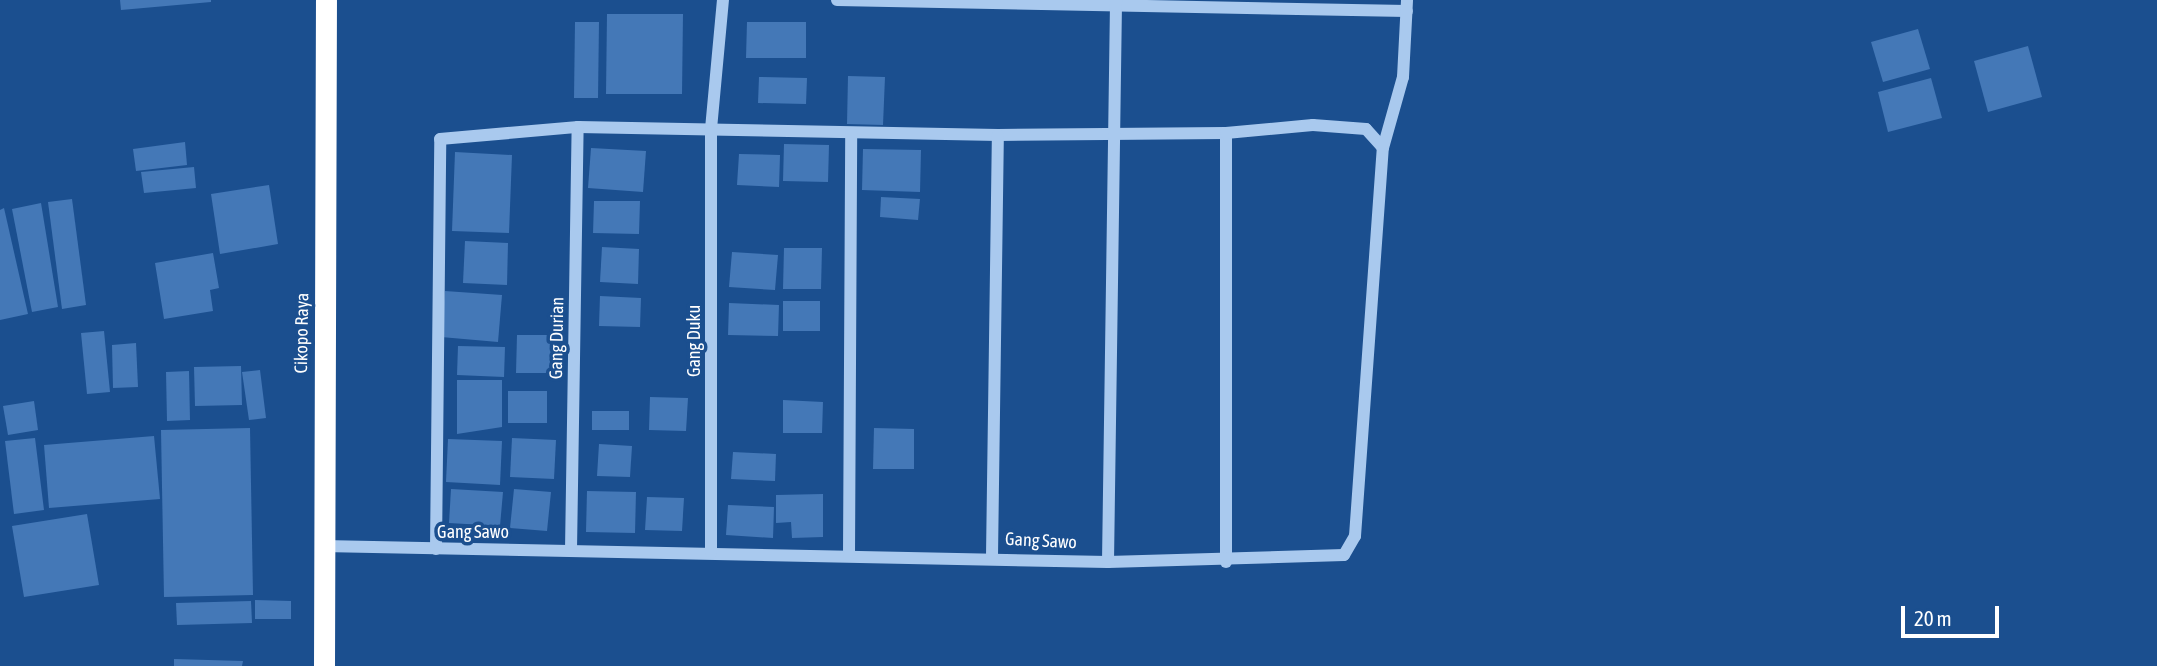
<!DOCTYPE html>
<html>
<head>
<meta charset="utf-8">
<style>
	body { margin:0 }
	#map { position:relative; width:2157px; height:666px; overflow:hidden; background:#1b4f8f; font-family:"Asap Condensed",sans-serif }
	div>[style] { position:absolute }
	.building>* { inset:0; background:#4478b7 }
	.minor>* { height:12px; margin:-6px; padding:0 6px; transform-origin:6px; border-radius:6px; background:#a9c9ee }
	.highway>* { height:21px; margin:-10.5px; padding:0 10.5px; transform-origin:10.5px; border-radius:10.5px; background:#fff }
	span { translate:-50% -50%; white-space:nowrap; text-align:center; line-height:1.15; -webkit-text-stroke:7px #1b4f8f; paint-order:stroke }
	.street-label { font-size:18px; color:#fff }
	.scale { position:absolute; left:1901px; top:606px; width:98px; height:32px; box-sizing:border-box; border:4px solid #fff; border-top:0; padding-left:9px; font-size:21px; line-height:24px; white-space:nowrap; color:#fff; -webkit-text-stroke:5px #1b4f8f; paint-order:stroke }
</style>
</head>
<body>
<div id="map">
	<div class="building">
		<i style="clip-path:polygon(120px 0,211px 0,211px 2px,121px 10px)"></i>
		<i style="clip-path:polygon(607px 14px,683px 14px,682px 94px,606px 94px)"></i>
		<i style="clip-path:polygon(575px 22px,599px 22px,598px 98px,574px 98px)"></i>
		<i style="clip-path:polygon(747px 22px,806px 22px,806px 58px,746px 58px)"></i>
		<i style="clip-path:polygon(1918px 29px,1930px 69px,1883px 82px,1871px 42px)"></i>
		<i style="clip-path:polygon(2028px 46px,2042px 97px,1988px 112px,1974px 61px)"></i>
		<i style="clip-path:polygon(848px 76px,885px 77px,883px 125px,847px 124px)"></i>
		<i style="clip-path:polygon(759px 77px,807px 78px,806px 104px,758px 103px)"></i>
		<i style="clip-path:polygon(1931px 78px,1942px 118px,1888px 132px,1878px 92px)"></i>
		<i style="clip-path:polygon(185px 142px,187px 165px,136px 171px,133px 149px)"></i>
		<i style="clip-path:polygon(784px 144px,829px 145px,828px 182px,783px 181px)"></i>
		<i style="clip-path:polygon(591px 148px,646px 151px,643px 192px,588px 188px)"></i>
		<i style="clip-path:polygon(863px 149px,921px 150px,920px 192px,862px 190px)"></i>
		<i style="clip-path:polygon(455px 152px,512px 155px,509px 233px,452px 231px)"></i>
		<i style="clip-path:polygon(739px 154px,780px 155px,779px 187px,737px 185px)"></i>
		<i style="clip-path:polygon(194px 167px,196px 188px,144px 193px,141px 172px)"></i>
		<i style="clip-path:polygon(269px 185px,278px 244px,220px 254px,211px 194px)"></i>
		<i style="clip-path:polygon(881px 197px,920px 199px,918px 220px,880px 217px)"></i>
		<i style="clip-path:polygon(72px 199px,86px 305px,62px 309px,48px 202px)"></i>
		<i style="clip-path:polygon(594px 201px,640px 201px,639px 234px,593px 233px)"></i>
		<i style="clip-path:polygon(41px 203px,58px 307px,32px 312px,12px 209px)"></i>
		<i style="clip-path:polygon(4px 208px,28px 314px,0 320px,0 210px)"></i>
		<i style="clip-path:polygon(465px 241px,508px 243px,507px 285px,463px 283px)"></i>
		<i style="clip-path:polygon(602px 247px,639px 249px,638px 284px,600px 282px)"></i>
		<i style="clip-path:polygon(784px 248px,822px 248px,821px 289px,783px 289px)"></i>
		<i style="clip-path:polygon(732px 252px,778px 255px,775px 290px,729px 287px)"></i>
		<i style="clip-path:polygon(213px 253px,219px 288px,210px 290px,213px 311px,164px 319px,155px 263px)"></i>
		<i style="clip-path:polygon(445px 291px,502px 295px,498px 342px,441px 337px)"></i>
		<i style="clip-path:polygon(600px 296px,641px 298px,640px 327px,599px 326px)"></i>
		<i style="clip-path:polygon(783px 301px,820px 301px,820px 331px,783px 331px)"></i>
		<i style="clip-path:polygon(729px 303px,779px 305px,778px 336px,728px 335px)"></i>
		<i style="clip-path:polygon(104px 331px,110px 392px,87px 394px,81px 333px)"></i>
		<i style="clip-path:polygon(517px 335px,553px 335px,552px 373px,516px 373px)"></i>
		<i style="clip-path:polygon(136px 343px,138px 387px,113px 388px,112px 345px)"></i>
		<i style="clip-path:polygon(458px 346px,505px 347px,504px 377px,457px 375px)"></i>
		<i style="clip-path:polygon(241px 366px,242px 405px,195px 406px,194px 367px)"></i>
		<i style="clip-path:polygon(260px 370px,266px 418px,249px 420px,242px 372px)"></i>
		<i style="clip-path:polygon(189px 371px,190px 420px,167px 421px,166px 372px)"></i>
		<i style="clip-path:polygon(457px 380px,502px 380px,502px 427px,457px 434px)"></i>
		<i style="clip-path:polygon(508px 391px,547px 391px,547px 423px,508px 423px)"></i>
		<i style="clip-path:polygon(650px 397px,688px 398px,686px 431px,649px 430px)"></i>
		<i style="clip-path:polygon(783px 400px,823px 402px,822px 433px,783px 433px)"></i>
		<i style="clip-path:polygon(34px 401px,38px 430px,8px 435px,3px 406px)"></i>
		<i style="clip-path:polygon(592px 411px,629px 411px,629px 430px,592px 430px)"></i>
		<i style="clip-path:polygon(250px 428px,253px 595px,164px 597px,161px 430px)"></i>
		<i style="clip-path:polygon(874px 428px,914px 429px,914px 469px,873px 469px)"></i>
		<i style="clip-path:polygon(154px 436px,160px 499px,49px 508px,44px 445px)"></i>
		<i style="clip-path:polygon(35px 438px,44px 510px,14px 514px,5px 441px)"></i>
		<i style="clip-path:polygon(512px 438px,556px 440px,554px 479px,510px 477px)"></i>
		<i style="clip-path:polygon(448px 439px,502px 441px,500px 485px,446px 482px)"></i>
		<i style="clip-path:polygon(599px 444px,632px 446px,630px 477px,597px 476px)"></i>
		<i style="clip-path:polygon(733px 452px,776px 454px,775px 481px,731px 479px)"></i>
		<i style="clip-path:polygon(451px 489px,503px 492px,500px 526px,449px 523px)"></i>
		<i style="clip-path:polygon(514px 489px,551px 492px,547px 531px,510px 528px)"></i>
		<i style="clip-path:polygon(587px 491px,636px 492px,635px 533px,586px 532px)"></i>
		<i style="clip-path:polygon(823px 494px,823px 537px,792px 538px,791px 522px,776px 523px,776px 495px)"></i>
		<i style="clip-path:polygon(647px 497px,684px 498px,682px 531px,645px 530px)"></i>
		<i style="clip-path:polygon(728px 505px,774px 507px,773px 538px,726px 535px)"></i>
		<i style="clip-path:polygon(87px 514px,99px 585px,24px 597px,12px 526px)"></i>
		<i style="clip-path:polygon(255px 600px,291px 601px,291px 619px,255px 619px)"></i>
		<i style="clip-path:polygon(251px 601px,252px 623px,177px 625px,176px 603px)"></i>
		<i style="clip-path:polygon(174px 659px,243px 661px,242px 666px,174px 666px)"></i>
	</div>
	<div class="minor">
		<i style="left:837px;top:0;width:570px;rotate:1.11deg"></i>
		<i style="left:1226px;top:133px;width:429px;rotate:90deg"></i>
		<i style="left:323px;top:546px;width:785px;rotate:1.17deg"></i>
		<i style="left:1108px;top:562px;width:236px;rotate:-1.7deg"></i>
		<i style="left:1344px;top:555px;width:22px;rotate:-60deg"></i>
		<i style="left:1355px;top:536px;width:389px;rotate:-85.9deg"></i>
		<i style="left:1383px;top:148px;width:74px;rotate:-74.3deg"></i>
		<i style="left:1403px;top:77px;width:77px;rotate:-87deg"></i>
		<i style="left:436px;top:549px;width:410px;rotate:-89.4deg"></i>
		<i style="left:440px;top:139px;width:139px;rotate:-5deg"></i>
		<i style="left:578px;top:127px;width:420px;rotate:1.1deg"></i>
		<i style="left:998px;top:135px;width:228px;rotate:-0.5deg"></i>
		<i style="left:1226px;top:133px;width:87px;rotate:-5.3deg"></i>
		<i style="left:1313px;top:125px;width:53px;rotate:4.3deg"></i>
		<i style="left:1366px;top:129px;width:25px;rotate:48deg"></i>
		<i style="left:571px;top:550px;width:423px;rotate:-89.1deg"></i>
		<i style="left:711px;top:553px;width:424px;rotate:-90deg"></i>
		<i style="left:711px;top:129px;width:130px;rotate:-84.7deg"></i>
		<i style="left:849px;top:555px;width:421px;rotate:-89.7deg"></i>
		<i style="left:992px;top:556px;width:421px;rotate:-89.2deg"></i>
		<i style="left:1108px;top:562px;width:562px;rotate:-89.18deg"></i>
	</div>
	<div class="highway">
		<i style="left:324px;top:666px;width:666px;rotate:-89.83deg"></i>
	</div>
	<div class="street-label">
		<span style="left:302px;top:333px;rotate:-89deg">Cikopo Raya</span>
		<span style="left:557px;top:338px;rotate:-89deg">Gang Durian</span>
		<span style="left:694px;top:341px;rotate:-90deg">Gang Duku</span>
		<span style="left:473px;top:532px">Gang Sawo</span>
		<span style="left:1041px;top:541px;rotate:3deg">Gang Sawo</span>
	</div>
	<div class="scale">20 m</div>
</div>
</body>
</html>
